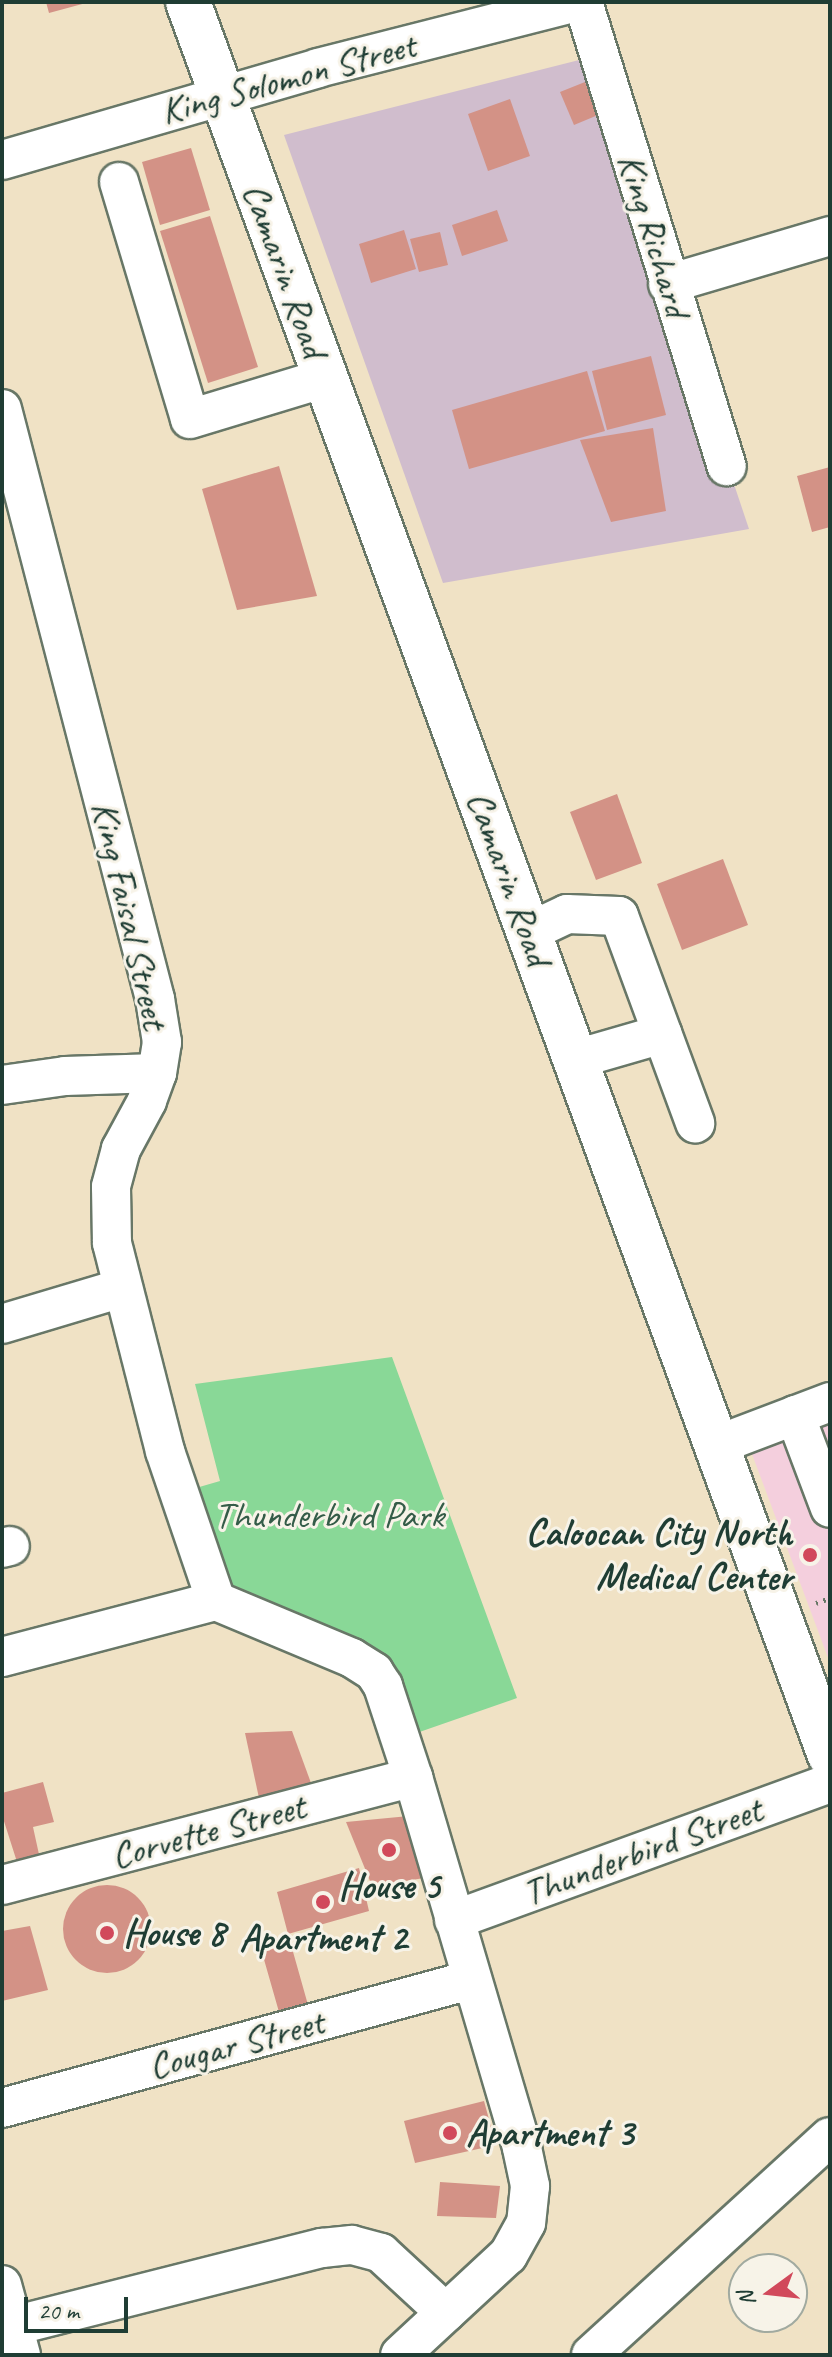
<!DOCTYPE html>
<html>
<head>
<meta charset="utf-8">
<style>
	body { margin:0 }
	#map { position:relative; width:832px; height:2357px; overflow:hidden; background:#f0e2c5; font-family:Caveat,sans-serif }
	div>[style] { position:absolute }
	.built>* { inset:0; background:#f4cfdd }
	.industrial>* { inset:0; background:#d0bdcd }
	.green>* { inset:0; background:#89d897 }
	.building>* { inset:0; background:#d39286 }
	.round { border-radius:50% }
	.path>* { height:5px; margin-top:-2.5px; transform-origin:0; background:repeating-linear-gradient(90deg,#687767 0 2px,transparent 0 8px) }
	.roads { filter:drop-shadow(2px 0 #687767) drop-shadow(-2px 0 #687767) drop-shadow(0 2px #687767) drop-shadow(0 -2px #687767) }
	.minor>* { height:38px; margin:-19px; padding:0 19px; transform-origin:19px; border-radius:19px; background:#fff }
	.major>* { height:44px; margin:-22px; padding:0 22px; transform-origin:22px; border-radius:22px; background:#fff }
	.dots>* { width:22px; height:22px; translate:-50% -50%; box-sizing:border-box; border:4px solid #f7f3e8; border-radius:50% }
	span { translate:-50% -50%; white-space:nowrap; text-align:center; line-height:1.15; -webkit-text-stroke:6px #f7f3e8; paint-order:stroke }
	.street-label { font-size:38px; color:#1f3d34 }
	.park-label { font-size:38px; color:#345c48 }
	.poi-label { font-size:38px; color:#1f3d34; font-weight:700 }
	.right { translate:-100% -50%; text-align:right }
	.left { translate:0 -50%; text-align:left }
	.frame { position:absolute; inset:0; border:4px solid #1f3d34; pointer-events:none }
	.north { position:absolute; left:728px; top:2253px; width:80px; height:80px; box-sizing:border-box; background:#f7f3e8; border:2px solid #a1aaa0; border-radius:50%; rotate:255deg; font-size:22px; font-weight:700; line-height:32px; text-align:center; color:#1f3d34 }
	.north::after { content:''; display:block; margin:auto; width:28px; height:36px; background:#d1495b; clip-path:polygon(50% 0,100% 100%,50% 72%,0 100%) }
	.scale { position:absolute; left:24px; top:2297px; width:104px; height:36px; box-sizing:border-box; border:4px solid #1f3d34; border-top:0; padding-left:10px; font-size:24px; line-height:28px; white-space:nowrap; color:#1f3d34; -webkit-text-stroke:6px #f7f3e8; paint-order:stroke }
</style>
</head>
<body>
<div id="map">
	<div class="built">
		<i style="clip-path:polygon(830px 1418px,830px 1663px,749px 1446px)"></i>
	</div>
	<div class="industrial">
		<i style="clip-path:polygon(591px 57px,749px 529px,443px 583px,284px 135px)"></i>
	</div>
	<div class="green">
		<i style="clip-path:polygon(392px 1357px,517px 1698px,408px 1736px,384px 1664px,225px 1595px,189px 1490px,220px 1481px,195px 1384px)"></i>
	</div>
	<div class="building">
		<i style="clip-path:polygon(46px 2px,86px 2px,86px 3px,49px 13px)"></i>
		<i style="clip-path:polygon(585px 82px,598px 115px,574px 125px,560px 92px)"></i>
		<i style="clip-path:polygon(510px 99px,530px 156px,488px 171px,468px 114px)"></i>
		<i style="clip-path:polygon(191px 148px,210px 210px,160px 225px,142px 162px)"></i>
		<i style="clip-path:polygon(497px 210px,508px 241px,462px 256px,452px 225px)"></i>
		<i style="clip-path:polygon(210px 216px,258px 367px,208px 383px,160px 231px)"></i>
		<i style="clip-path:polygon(404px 230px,416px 269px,371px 283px,359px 244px)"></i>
		<i style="clip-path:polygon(440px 232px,448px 265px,419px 272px,410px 239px)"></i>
		<i style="clip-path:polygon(651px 356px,666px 415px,607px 430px,592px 371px)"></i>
		<i style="clip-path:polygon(587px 371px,605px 431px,469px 469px,452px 410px)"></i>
		<i style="clip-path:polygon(653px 428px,666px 511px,611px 522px,580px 440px)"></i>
		<i style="clip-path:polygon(279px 466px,317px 596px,237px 610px,202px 489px)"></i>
		<i style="clip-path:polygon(830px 467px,830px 527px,812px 532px,797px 476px)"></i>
		<i style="clip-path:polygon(617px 794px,642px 863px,596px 880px,570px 812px)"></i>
		<i style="clip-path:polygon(723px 859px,748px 925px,682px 950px,657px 884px)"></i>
		<i style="clip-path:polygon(292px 1731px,311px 1783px,259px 1798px,245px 1733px)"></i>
		<i style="clip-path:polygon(43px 1782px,54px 1822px,33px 1827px,40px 1859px,17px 1862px,2px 1815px,2px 1793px)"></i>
		<i style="clip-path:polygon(409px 1816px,431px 1877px,372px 1886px,346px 1822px)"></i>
		<i style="clip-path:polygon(359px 1868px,369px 1911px,288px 1934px,310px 2012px,281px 2019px,259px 1942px,288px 1934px,277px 1892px)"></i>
		<i class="round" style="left:63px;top:1885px;width:88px;height:88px"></i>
		<i style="clip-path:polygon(30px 1926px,48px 1990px,2px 2001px,2px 1931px)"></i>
		<i style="clip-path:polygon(484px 2101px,496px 2145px,415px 2163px,404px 2121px)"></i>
		<i style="clip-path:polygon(440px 2182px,500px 2186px,496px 2218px,437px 2216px)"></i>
	</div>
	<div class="path">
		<i style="left:816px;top:1603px;width:15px;rotate:-20deg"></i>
	</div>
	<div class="roads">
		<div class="minor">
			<i style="left:583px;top:2px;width:486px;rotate:72.8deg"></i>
			<i style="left:2px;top:160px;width:329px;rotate:-16.2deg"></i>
			<i style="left:318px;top:68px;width:266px;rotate:-14.3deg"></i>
			<i style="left:119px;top:182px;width:247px;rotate:73.3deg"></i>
			<i style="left:190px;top:419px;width:141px;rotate:-16.9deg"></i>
			<i style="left:668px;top:284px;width:169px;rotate:-16.5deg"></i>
			<i style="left:2px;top:409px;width:610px;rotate:75.46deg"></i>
			<i style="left:155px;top:999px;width:44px;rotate:80.8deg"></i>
			<i style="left:162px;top:1042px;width:31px;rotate:99deg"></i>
			<i style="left:157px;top:1073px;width:30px;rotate:110deg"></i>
			<i style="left:147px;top:1101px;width:55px;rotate:118.4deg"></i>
			<i style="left:121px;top:1149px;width:39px;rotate:105deg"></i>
			<i style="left:111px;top:1187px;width:56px;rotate:89deg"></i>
			<i style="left:112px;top:1243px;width:215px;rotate:75.7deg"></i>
			<i style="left:165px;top:1451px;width:158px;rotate:71.2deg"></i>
			<i style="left:529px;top:932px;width:42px;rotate:-25.3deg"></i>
			<i style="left:567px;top:914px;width:52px;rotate:2.2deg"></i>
			<i style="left:619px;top:916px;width:221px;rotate:69.8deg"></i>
			<i style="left:576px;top:1059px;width:90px;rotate:-16.2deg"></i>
			<i style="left:2px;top:1085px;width:64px;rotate:-8.1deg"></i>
			<i style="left:65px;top:1076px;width:92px;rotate:-1.9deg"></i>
			<i style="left:2px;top:1324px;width:125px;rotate:-16.7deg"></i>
			<i style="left:795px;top:1415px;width:99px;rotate:69.4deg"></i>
			<i style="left:717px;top:1445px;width:121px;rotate:-20.8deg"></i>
			<i style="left:2px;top:1548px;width:8px;rotate:-14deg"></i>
			<i style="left:2px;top:1657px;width:221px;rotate:-14.7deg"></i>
			<i style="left:216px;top:1601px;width:147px;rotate:22.7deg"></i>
			<i style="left:352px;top:1658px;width:26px;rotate:32deg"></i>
			<i style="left:374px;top:1672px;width:17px;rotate:57deg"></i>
			<i style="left:383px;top:1686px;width:96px;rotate:71.8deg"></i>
			<i style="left:413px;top:1777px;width:387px;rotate:73.6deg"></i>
			<i style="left:522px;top:2148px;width:39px;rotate:78deg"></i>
			<i style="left:530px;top:2186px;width:37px;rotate:96deg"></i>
			<i style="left:526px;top:2223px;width:37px;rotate:119deg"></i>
			<i style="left:508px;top:2255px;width:147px;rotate:137.2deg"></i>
			<i style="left:2px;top:1885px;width:425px;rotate:-14.7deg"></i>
			<i style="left:454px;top:1920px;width:400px;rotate:-20deg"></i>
			<i style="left:2px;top:2108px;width:485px;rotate:-15.3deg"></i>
			<i style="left:2px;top:2285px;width:73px;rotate:74.8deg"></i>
			<i style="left:13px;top:2326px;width:319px;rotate:-14.2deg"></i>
			<i style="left:322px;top:2248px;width:30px;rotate:-6deg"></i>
			<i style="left:352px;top:2245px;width:30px;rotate:15deg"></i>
			<i style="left:381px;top:2253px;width:88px;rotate:42.7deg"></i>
			<i style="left:591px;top:2355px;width:323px;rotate:-42.4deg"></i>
		</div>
		<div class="major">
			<i style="left:188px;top:2px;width:1867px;rotate:69.89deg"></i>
		</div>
	</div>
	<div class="dots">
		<i style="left:810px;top:1555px;background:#d1495b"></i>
		<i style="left:389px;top:1850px;background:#d1495b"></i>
		<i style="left:323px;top:1902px;background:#d1495b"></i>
		<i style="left:107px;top:1933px;background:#d1495b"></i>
		<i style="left:450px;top:2133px;background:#d1495b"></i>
	</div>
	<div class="street-label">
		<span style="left:288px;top:78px;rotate:-15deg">King Solomon Street</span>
		<span style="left:654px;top:235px;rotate:73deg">King Richard</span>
		<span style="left:285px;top:270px;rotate:70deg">Camarin Road</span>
		<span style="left:509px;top:878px;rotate:70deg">Camarin Road</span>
		<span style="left:130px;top:915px;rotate:77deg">King Faisal Street</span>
		<span style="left:208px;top:1831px;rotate:-15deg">Corvette Street</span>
		<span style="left:642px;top:1851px;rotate:-20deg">Thunderbird Street</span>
		<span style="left:236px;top:2044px;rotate:-15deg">Cougar Street</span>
	</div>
	<div class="park-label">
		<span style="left:329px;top:1515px">Thunderbird Park</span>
	</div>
	<div class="poi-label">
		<span class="right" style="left:792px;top:1555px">Caloocan City North<br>Medical Center</span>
		<span style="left:389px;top:1886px">House 5</span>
		<span class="left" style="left:123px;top:1933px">House 8</span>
		<span style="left:323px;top:1938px">Apartment 2</span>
		<span class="left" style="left:466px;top:2133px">Apartment 3</span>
	</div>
	<div class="frame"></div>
	<div class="north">N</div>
	<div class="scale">20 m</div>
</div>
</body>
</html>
